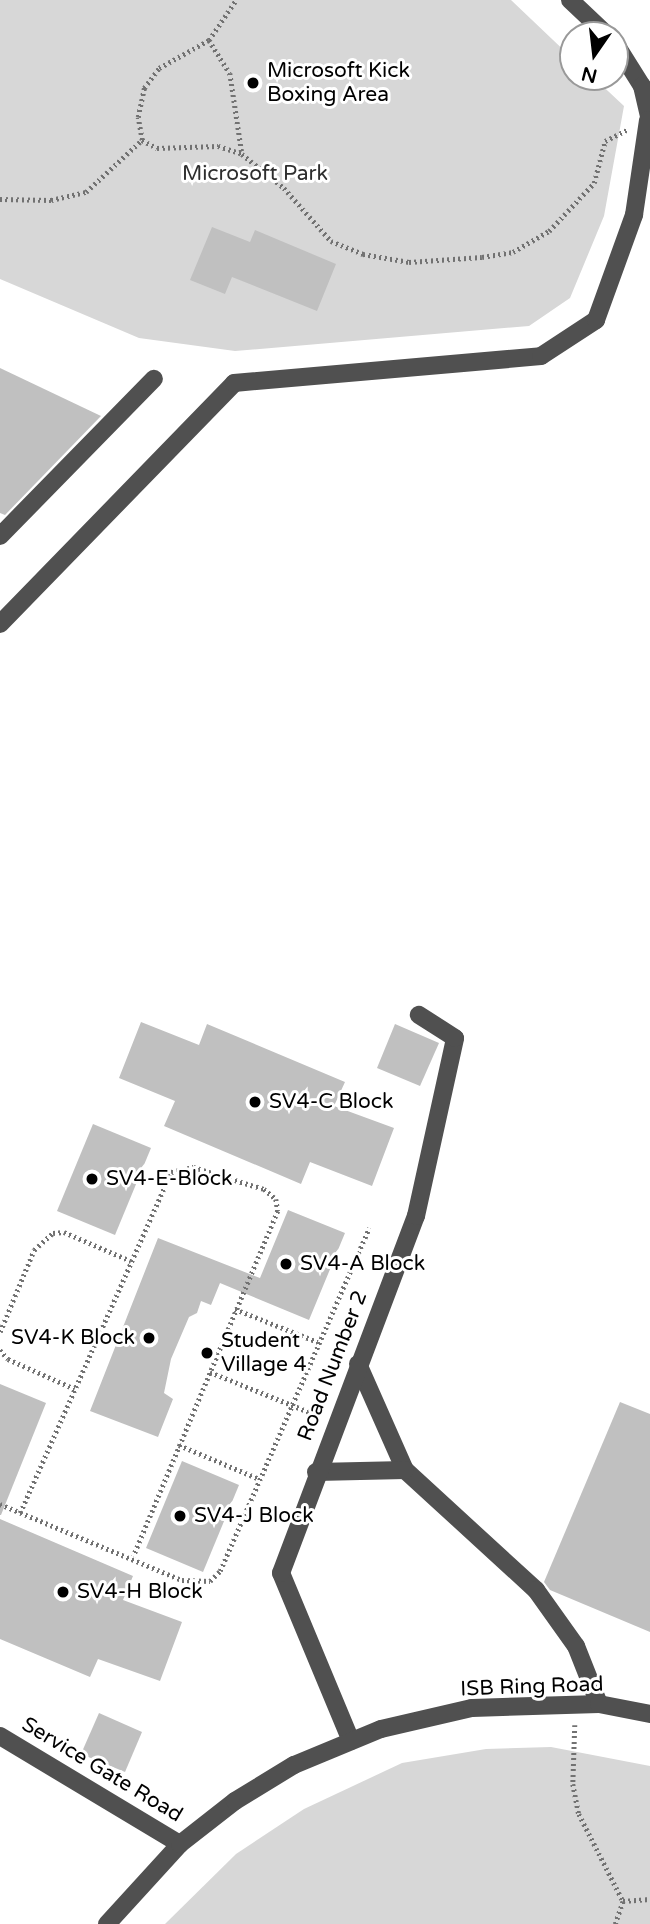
<!DOCTYPE html>
<html>
<head>
<meta charset="utf-8">
<style>
	body { margin:0 }
	#map { position:relative; width:650px; height:1924px; overflow:hidden; background:#fff; font-family:"Varela Round",sans-serif }
	div>[style] { position:absolute }
	.green>* { inset:0; background:#d7d7d7 }
	.building>* { inset:0; background:#c0c0c0 }
	.path>* { height:4.5px; margin-top:-2.25px; transform-origin:0; background:repeating-linear-gradient(90deg,#727272 0 2px,transparent 0 5.5px) }
	.minor>* { height:18px; margin:-9px; padding:0 9px; transform-origin:9px; border-radius:9px; background:#505050 }
	.dots>* { width:19px; height:19px; translate:-50% -50%; box-sizing:border-box; border:4px solid #fff; border-radius:50% }
	span { translate:-50% -50%; white-space:nowrap; text-align:center; line-height:1.15; -webkit-text-stroke:6px #fff; paint-order:stroke }
	.poi-label { font-size:21px; color:#000 }
	.left { translate:0 -50%; text-align:left }
	.right { translate:-100% -50%; text-align:right }
	.park-label { font-size:21px; color:#2e2e2e }
	.street-label { font-size:21px; color:#000 }
	.north { position:absolute; left:559px; top:21px; width:70px; height:70px; box-sizing:border-box; background:#fff; border:2px solid #999; border-radius:50%; rotate:194deg; font-size:19px; font-weight:700; line-height:28px; text-align:center; color:#000 }
	.north::after { content:''; display:block; margin:auto; width:24px; height:32px; background:#000; clip-path:polygon(50% 0,100% 100%,50% 72%,0 100%) }
</style>
</head>
<body>
<div id="map">
	<div class="green">
		<i style="clip-path:polygon(0 0,511px 0,573px 59px,573px 77px,593px 77px,624px 106px,604px 216px,570px 298px,529px 326px,235px 351px,139px 338px,0 279px)"></i>
		<i style="clip-path:polygon(551px 1747px,650px 1766px,650px 1924px,165px 1924px,236px 1854px,304px 1809px,402px 1763px,486px 1749px)"></i>
	</div>
	<div class="building">
		<i style="clip-path:polygon(212px 227px,250px 242px,255px 230px,336px 264px,317px 311px,232px 277px,225px 294px,190px 280px)"></i>
		<i style="clip-path:polygon(0 368px,101px 416px,5px 515px,0 513px)"></i>
		<i style="clip-path:polygon(141px 1022px,199px 1045px,207px 1024px,345px 1082px,334px 1106px,394px 1128px,372px 1186px,310px 1162px,301px 1184px,164px 1126px,175px 1101px,119px 1078px)"></i>
		<i style="clip-path:polygon(395px 1024px,439px 1043px,420px 1086px,377px 1068px)"></i>
		<i style="clip-path:polygon(93px 1124px,151px 1148px,115px 1235px,57px 1211px)"></i>
		<i style="clip-path:polygon(288px 1210px,345px 1233px,309px 1320px,220px 1283px,211px 1305px,201px 1301px,197px 1313px,189px 1317px,171px 1359px,164px 1393px,173px 1399px,158px 1437px,90px 1411px,158px 1238px,260px 1278px)"></i>
		<i style="clip-path:polygon(0 1384px,46px 1403px,1px 1515px,0 1515px)"></i>
		<i style="clip-path:polygon(620px 1402px,650px 1414px,650px 1632px,550px 1590px,544px 1582px)"></i>
		<i style="clip-path:polygon(182px 1461px,239px 1485px,203px 1572px,146px 1548px)"></i>
		<i style="clip-path:polygon(0 1519px,133px 1576px,123px 1600px,182px 1622px,160px 1681px,98px 1659px,90px 1677px,0 1639px)"></i>
		<i style="clip-path:polygon(99px 1713px,142px 1732px,125px 1772px,81px 1754px)"></i>
	</div>
	<div class="path">
		<i style="left:209px;top:40px;width:48px;rotate:-56deg"></i>
		<i style="left:142px;top:140px;width:23px;rotate:-100deg"></i>
		<i style="left:138px;top:117px;width:30px;rotate:-78deg"></i>
		<i style="left:144px;top:88px;width:25px;rotate:-53deg"></i>
		<i style="left:159px;top:68px;width:57px;rotate:-29.2deg"></i>
		<i style="left:209px;top:40px;width:39px;rotate:58deg"></i>
		<i style="left:230px;top:73px;width:81px;rotate:81.5deg"></i>
		<i style="left:0;top:199px;width:51px;rotate:1.1deg"></i>
		<i style="left:51px;top:200px;width:36px;rotate:-13deg"></i>
		<i style="left:86px;top:192px;width:76px;rotate:-42.9deg"></i>
		<i style="left:142px;top:140px;width:17px;rotate:28deg"></i>
		<i style="left:157px;top:148px;width:61px;rotate:-1.9deg"></i>
		<i style="left:218px;top:146px;width:25px;rotate:18deg"></i>
		<i style="left:242px;top:154px;width:54px;rotate:39deg"></i>
		<i style="left:284px;top:188px;width:71px;rotate:48.4deg"></i>
		<i style="left:331px;top:241px;width:35px;rotate:22deg"></i>
		<i style="left:363px;top:254px;width:47px;rotate:9.9deg"></i>
		<i style="left:409px;top:262px;width:73px;rotate:-3.9deg"></i>
		<i style="left:482px;top:257px;width:31px;rotate:-9deg"></i>
		<i style="left:513px;top:252px;width:42px;rotate:-30.3deg"></i>
		<i style="left:549px;top:231px;width:66px;rotate:-46.8deg"></i>
		<i style="left:594px;top:183px;width:43px;rotate:-75.3deg"></i>
		<i style="left:605px;top:141px;width:25px;rotate:-27deg"></i>
		<i style="left:235px;top:1309px;width:89px;rotate:21.7deg"></i>
		<i style="left:0;top:1332px;width:89px;rotate:-67.5deg"></i>
		<i style="left:34px;top:1250px;width:25px;rotate:-42deg"></i>
		<i style="left:53px;top:1233px;width:11px;rotate:-5deg"></i>
		<i style="left:64px;top:1232px;width:73px;rotate:23.4deg"></i>
		<i style="left:0;top:1350px;width:12px;rotate:48deg"></i>
		<i style="left:8px;top:1359px;width:73px;rotate:24.1deg"></i>
		<i style="left:210px;top:1372px;width:118px;rotate:22deg"></i>
		<i style="left:179px;top:1445px;width:85px;rotate:22.9deg"></i>
		<i style="left:0;top:1504px;width:197px;rotate:22.7deg"></i>
		<i style="left:182px;top:1580px;width:28px;rotate:2deg"></i>
		<i style="left:210px;top:1581px;width:14px;rotate:-45deg"></i>
		<i style="left:220px;top:1571px;width:374px;rotate:-66.5deg"></i>
		<i style="left:20px;top:1513px;width:373px;rotate:-66.1deg"></i>
		<i style="left:171px;top:1172px;width:23px;rotate:-13deg"></i>
		<i style="left:193px;top:1167px;width:74px;rotate:17.2deg"></i>
		<i style="left:264px;top:1189px;width:16px;rotate:40deg"></i>
		<i style="left:276px;top:1199px;width:12px;rotate:81deg"></i>
		<i style="left:278px;top:1211px;width:374px;rotate:112.7deg"></i>
		<i style="left:575px;top:1725px;width:59px;rotate:91.9deg"></i>
		<i style="left:573px;top:1784px;width:31px;rotate:79deg"></i>
		<i style="left:579px;top:1814px;width:97px;rotate:63.2deg"></i>
		<i style="left:615px;top:1924px;width:24px;rotate:-71deg"></i>
		<i style="left:623px;top:1901px;width:27px;rotate:-4deg"></i>
	</div>
	<div class="minor">
		<i style="left:570px;top:0;width:51px;rotate:43.4deg"></i>
		<i style="left:615px;top:43px;width:51px;rotate:57.9deg"></i>
		<i style="left:642px;top:86px;width:36px;rotate:77deg"></i>
		<i style="left:0;top:536px;width:220px;rotate:-45.6deg"></i>
		<i style="left:0;top:624px;width:336px;rotate:-45.8deg"></i>
		<i style="left:234px;top:383px;width:308px;rotate:-5deg"></i>
		<i style="left:541px;top:356px;width:66px;rotate:-33.2deg"></i>
		<i style="left:596px;top:320px;width:112px;rotate:-70.1deg"></i>
		<i style="left:634px;top:215px;width:96px;rotate:-81.6deg"></i>
		<i style="left:358px;top:1364px;width:116px;rotate:66.1deg"></i>
		<i style="left:405px;top:1470px;width:178px;rotate:42.5deg"></i>
		<i style="left:536px;top:1590px;width:69px;rotate:54.5deg"></i>
		<i style="left:576px;top:1646px;width:62px;rotate:68.4deg"></i>
		<i style="left:316px;top:1472px;width:89px;rotate:-1.3deg"></i>
		<i style="left:0;top:1736px;width:210px;rotate:31deg"></i>
		<i style="left:351px;top:1741px;width:182px;rotate:-112.6deg"></i>
		<i style="left:281px;top:1573px;width:382px;rotate:-69.3deg"></i>
		<i style="left:416px;top:1216px;width:182px;rotate:-77.6deg"></i>
		<i style="left:455px;top:1038px;width:43px;rotate:-147.4deg"></i>
		<i style="left:107px;top:1924px;width:108px;rotate:-47.6deg"></i>
		<i style="left:180px;top:1844px;width:70px;rotate:-38deg"></i>
		<i style="left:235px;top:1801px;width:69px;rotate:-31.4deg"></i>
		<i style="left:294px;top:1765px;width:94px;rotate:-22.5deg"></i>
		<i style="left:381px;top:1729px;width:93px;rotate:-13deg"></i>
		<i style="left:472px;top:1708px;width:127px;rotate:-1.8deg"></i>
		<i style="left:599px;top:1704px;width:52px;rotate:11.1deg"></i>
	</div>
	<div class="dots">
		<i style="left:253px;top:83px;background:#000"></i>
		<i style="left:255px;top:1102px;background:#000"></i>
		<i style="left:92px;top:1179px;background:#000"></i>
		<i style="left:286px;top:1264px;background:#000"></i>
		<i style="left:149px;top:1338px;background:#000"></i>
		<i style="left:207px;top:1353px;background:#000"></i>
		<i style="left:180px;top:1516px;background:#000"></i>
		<i style="left:63px;top:1592px;background:#000"></i>
	</div>
	<div class="poi-label">
		<span class="left" style="left:267px;top:83px">Microsoft Kick<br>Boxing Area</span>
		<span class="left" style="left:269px;top:1102px">SV4-C Block</span>
		<span class="left" style="left:106px;top:1179px">SV4-E-Block</span>
		<span class="left" style="left:300px;top:1264px">SV4-A Block</span>
		<span class="right" style="left:135px;top:1338px">SV4-K Block</span>
		<span class="left" style="left:221px;top:1353px">Student<br>Village 4</span>
		<span class="left" style="left:194px;top:1516px">SV4-J Block</span>
		<span class="left" style="left:77px;top:1592px">SV4-H Block</span>
	</div>
	<div class="park-label">
		<span style="left:255px;top:174px">Microsoft Park</span>
	</div>
	<div class="street-label">
		<span style="left:333px;top:1366px;rotate:-69deg">Road Number 2</span>
		<span style="left:532px;top:1687px;rotate:-2deg">ISB Ring Road</span>
		<span style="left:102px;top:1770px;rotate:31deg">Service Gate Road</span>
	</div>
	<div class="north">N</div>
</div>
</body>
</html>
